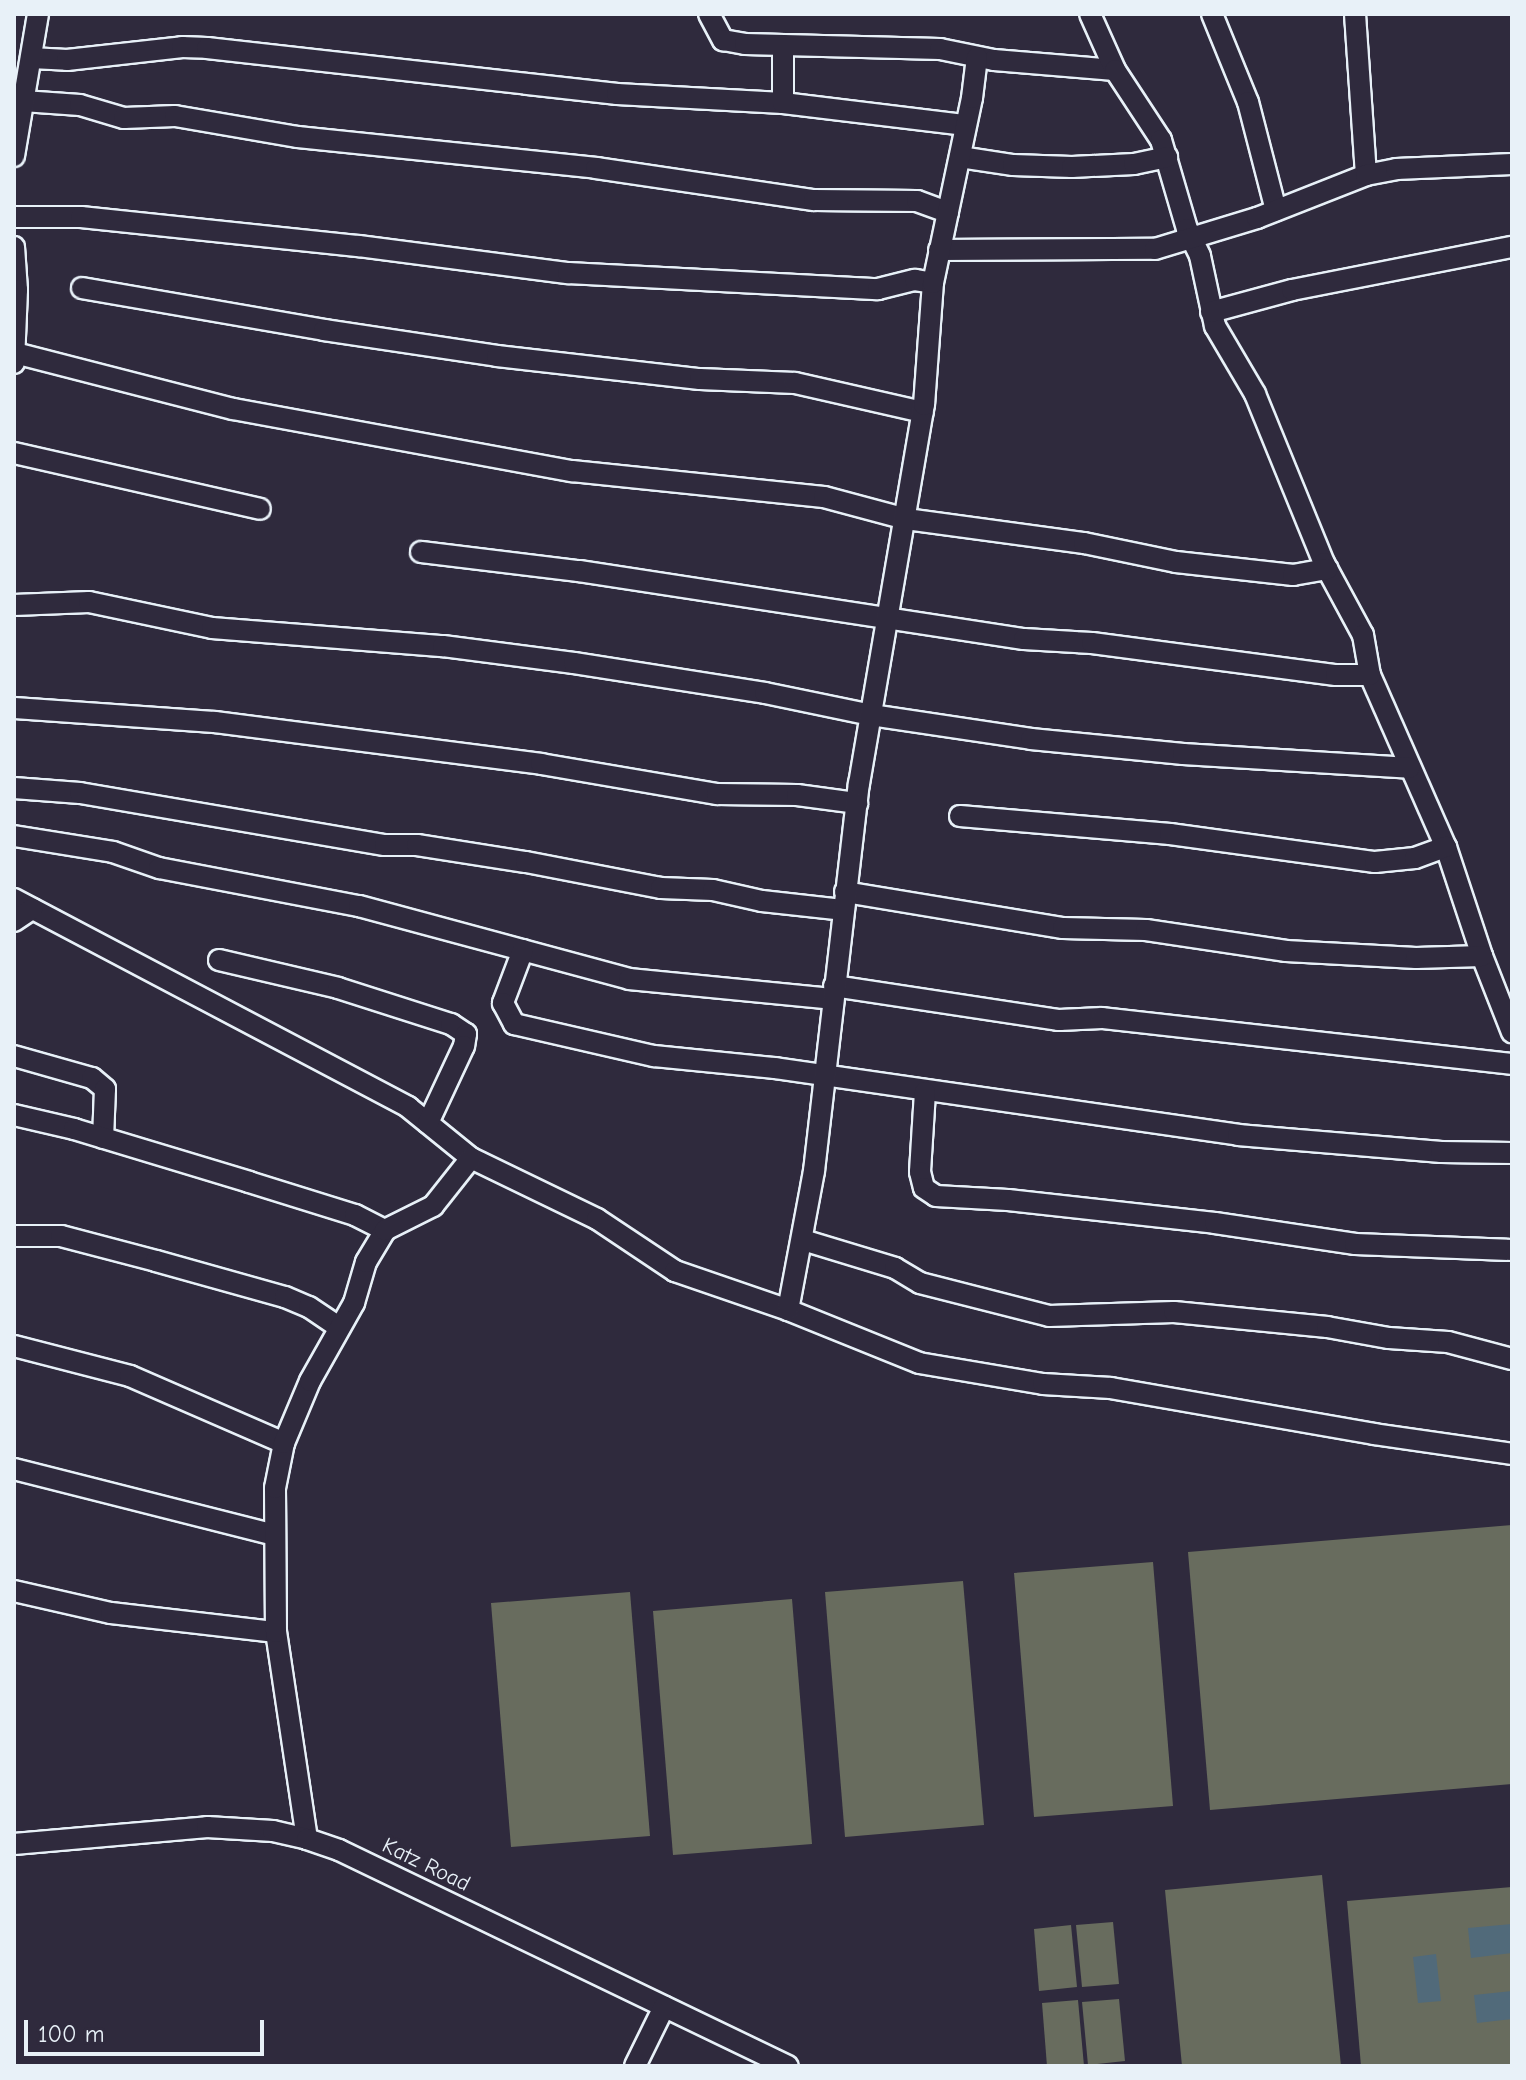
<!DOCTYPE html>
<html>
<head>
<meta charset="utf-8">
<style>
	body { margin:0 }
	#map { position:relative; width:1526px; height:2080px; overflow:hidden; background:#2f2a3d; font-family:"Comic Neue",sans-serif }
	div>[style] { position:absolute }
	.green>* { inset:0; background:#686c5e }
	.water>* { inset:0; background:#516a7a }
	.roads { filter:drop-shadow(2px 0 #e8f1f8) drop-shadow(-2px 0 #e8f1f8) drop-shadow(0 2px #e8f1f8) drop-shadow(0 -2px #e8f1f8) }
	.minor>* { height:20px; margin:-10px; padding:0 10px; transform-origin:10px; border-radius:10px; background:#2f2a3d }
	span { translate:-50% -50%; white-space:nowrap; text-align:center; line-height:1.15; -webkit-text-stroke:7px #2f2a3d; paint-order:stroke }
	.street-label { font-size:22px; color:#e8f1f8 }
	.frame { position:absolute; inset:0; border:16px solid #e8f1f8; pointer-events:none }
	.scale { position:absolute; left:24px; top:2020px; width:240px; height:36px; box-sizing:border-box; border:4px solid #e8f1f8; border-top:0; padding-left:10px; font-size:24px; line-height:28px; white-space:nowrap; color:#e8f1f8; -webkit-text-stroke:6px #2f2a3d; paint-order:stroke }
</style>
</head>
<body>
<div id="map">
	<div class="green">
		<i style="clip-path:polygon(1512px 1525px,1512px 1784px,1210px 1810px,1188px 1552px)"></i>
		<i style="clip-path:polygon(1153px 1562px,1173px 1806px,1034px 1817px,1014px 1573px)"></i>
		<i style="clip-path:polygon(963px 1581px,984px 1825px,845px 1837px,825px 1592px)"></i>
		<i style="clip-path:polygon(630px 1592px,650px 1836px,511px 1847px,491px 1603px)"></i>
		<i style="clip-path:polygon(792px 1599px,812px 1844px,673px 1855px,653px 1611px)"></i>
		<i style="clip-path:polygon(1322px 1875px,1341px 2066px,1182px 2066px,1165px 1890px)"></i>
		<i style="clip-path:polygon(1512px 1887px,1512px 2066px,1361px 2066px,1347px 1901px)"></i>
		<i style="clip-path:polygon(1113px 1922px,1119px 1984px,1082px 1987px,1076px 1925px)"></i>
		<i style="clip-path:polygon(1071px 1925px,1077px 1987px,1039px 1991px,1034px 1929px)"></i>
		<i style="clip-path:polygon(1119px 1999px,1125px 2061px,1088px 2065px,1082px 2002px)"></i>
		<i style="clip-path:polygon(1078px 2000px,1084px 2066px,1047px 2066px,1042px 2003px)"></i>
	</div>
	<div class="water">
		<i style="clip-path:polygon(1512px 1924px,1512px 1953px,1471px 1958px,1468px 1928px)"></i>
		<i style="clip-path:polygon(1436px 1954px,1441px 2001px,1418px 2003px,1413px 1957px)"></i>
		<i style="clip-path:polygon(1512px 1991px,1512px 2019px,1477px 2023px,1474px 1995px)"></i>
	</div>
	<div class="roads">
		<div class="minor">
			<i style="left:709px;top:14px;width:30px;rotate:62deg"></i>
			<i style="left:723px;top:40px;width:22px;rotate:10deg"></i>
			<i style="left:745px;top:44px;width:195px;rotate:1.5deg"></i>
			<i style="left:940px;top:49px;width:55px;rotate:11.5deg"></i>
			<i style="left:994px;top:60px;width:121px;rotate:4.7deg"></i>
			<i style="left:1090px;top:14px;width:61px;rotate:65.9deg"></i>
			<i style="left:1115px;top:70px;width:84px;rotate:56.7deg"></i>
			<i style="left:1161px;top:140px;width:93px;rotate:73.7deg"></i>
			<i style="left:1187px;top:229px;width:30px;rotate:64deg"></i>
			<i style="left:1200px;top:256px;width:72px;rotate:77.9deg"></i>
			<i style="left:1215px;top:326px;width:79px;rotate:59.5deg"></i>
			<i style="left:1255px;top:394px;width:183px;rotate:67.8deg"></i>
			<i style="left:1324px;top:563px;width:82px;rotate:61.6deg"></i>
			<i style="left:1363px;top:635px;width:41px;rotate:80.1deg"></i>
			<i style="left:1370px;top:675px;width:188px;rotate:66.2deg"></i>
			<i style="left:1446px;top:847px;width:115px;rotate:71.7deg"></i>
			<i style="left:1482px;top:956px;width:82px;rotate:68.5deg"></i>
			<i style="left:1212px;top:14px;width:95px;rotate:67.8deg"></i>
			<i style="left:1248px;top:102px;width:112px;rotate:75.5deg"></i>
			<i style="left:1355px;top:14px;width:161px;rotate:86.1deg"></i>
			<i style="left:31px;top:58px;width:36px;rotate:3deg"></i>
			<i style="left:67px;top:60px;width:116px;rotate:-6.4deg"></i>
			<i style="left:182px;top:47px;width:25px;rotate:2deg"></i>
			<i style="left:207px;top:48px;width:413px;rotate:6.4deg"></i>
			<i style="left:617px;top:94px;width:166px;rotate:3.1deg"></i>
			<i style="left:783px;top:103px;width:184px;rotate:6.9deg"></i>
			<i style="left:23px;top:101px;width:57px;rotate:4deg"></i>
			<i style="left:80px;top:105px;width:46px;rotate:16.5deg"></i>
			<i style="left:124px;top:118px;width:51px;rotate:-2.2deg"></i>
			<i style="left:175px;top:116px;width:125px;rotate:9.7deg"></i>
			<i style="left:298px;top:137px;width:300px;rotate:5.9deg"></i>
			<i style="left:596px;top:168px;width:220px;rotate:8.4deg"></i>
			<i style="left:814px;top:200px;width:103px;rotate:0.6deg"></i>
			<i style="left:917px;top:201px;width:33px;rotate:20deg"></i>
			<i style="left:783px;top:103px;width:58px;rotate:-90deg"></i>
			<i style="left:14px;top:156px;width:144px;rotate:-80.4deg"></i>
			<i style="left:960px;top:157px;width:54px;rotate:8.6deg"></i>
			<i style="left:1013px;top:165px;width:59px;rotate:1.9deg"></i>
			<i style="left:1072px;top:167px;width:62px;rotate:-2.8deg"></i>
			<i style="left:1134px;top:164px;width:34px;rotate:-12deg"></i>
			<i style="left:14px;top:217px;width:67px"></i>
			<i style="left:81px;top:217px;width:280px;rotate:6deg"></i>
			<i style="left:359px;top:246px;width:211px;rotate:7.4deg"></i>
			<i style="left:568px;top:273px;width:310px;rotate:3deg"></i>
			<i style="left:878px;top:289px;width:38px;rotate:-14deg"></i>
			<i style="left:915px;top:280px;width:18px;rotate:9deg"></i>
			<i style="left:14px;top:247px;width:43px;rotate:86deg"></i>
			<i style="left:17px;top:290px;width:73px;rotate:92.4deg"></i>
			<i style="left:939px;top:250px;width:216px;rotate:-0.3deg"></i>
			<i style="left:1155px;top:249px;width:107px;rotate:-16.9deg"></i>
			<i style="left:1257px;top:218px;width:117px;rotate:-21.5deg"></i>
			<i style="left:1366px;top:175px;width:31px;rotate:-11deg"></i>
			<i style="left:1396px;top:169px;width:116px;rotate:-2.5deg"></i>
			<i style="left:82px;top:288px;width:246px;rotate:9.8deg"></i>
			<i style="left:324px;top:330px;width:175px;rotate:8.5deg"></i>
			<i style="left:497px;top:356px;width:204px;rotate:6.5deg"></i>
			<i style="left:700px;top:379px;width:95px;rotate:2.4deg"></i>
			<i style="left:795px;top:383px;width:131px;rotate:12.8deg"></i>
			<i style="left:1211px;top:312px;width:84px;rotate:-15.2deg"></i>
			<i style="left:1292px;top:290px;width:224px;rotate:-11.1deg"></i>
			<i style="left:15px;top:353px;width:225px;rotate:14.4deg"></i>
			<i style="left:233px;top:409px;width:345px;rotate:10.4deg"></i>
			<i style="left:572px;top:471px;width:253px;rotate:5.9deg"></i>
			<i style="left:824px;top:497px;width:85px;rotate:15deg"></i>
			<i style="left:906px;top:519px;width:180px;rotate:7.7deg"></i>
			<i style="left:1084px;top:543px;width:94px;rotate:11.7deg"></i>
			<i style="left:1176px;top:562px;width:118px;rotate:6.3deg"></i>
			<i style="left:1293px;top:575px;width:35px;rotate:-10deg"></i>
			<i style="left:14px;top:453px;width:252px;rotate:12.8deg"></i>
			<i style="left:421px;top:552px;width:159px;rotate:6.9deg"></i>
			<i style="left:579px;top:571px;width:450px;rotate:8.7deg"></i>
			<i style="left:1024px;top:639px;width:68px;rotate:3.4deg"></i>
			<i style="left:1092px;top:643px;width:246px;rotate:7.5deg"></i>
			<i style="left:1336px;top:675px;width:34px"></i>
			<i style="left:14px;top:605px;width:75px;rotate:-2.3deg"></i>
			<i style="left:89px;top:602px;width:126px;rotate:11.9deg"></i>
			<i style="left:212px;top:628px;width:232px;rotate:4.5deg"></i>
			<i style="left:443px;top:646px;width:132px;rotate:7.4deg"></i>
			<i style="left:574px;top:663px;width:193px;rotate:8.9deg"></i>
			<i style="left:765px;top:693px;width:108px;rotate:11.7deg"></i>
			<i style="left:871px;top:715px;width:162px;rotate:8.5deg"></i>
			<i style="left:1031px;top:739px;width:153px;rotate:5.6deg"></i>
			<i style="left:1183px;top:754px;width:227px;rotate:3.5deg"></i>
			<i style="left:14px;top:708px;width:201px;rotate:4deg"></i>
			<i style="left:215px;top:722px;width:329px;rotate:7.3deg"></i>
			<i style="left:541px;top:764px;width:179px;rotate:9.7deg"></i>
			<i style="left:717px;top:794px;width:80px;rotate:0.7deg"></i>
			<i style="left:797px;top:795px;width:61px;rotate:7.6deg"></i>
			<i style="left:14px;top:788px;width:66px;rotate:4.3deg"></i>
			<i style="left:80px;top:793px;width:309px;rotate:9.7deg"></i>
			<i style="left:385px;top:845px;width:32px"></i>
			<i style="left:417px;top:845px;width:110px;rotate:8.9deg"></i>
			<i style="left:526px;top:862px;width:137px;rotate:10.9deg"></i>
			<i style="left:661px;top:888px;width:52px;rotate:2.2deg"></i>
			<i style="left:713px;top:890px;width:50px;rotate:12.7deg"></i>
			<i style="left:762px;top:901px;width:81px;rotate:6.3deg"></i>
			<i style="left:960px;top:816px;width:211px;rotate:4.9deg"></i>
			<i style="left:1170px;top:834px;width:207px;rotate:7.8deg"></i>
			<i style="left:1375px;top:862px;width:40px;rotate:-5.7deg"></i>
			<i style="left:1415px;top:858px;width:33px;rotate:-20deg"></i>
			<i style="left:14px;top:836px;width:100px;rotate:9.2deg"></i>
			<i style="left:113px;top:852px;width:49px;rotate:19.2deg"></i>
			<i style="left:159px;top:868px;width:204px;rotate:10.8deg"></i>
			<i style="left:359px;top:906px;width:280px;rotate:15.1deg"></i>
			<i style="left:629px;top:979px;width:204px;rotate:5.6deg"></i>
			<i style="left:845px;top:892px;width:221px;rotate:9.4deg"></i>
			<i style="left:1063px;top:928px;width:83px;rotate:1.4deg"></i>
			<i style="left:1146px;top:930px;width:142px;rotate:8.5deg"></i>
			<i style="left:1286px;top:951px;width:130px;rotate:3.1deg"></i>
			<i style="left:1416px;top:958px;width:66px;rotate:-1.7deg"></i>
			<i style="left:14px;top:899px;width:446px;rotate:27.8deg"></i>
			<i style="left:408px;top:1107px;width:81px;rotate:39deg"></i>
			<i style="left:471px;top:1158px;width:140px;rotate:25.8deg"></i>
			<i style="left:597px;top:1219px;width:94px;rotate:33.7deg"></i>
			<i style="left:675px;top:1271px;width:120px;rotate:19deg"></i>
			<i style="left:788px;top:1310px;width:141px;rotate:22deg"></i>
			<i style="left:919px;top:1363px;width:126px;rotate:9.6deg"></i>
			<i style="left:1043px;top:1384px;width:68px;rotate:3.4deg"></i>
			<i style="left:1111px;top:1388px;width:267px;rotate:9.9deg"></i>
			<i style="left:1374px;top:1434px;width:139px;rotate:8.2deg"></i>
			<i style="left:14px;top:921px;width:22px;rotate:-34deg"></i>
			<i style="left:523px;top:950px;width:57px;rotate:110.7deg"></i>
			<i style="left:503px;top:1003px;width:24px;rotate:62deg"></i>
			<i style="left:514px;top:1024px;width:144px;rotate:12.9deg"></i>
			<i style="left:654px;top:1056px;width:122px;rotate:5.7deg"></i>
			<i style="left:775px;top:1068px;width:468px;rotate:8.2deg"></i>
			<i style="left:1238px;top:1135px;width:204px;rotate:4.8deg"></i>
			<i style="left:1441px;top:1152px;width:71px;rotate:0.8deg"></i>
			<i style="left:219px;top:960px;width:122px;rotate:13.2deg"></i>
			<i style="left:338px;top:988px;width:119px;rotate:17.7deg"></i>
			<i style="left:451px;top:1024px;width:18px;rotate:34deg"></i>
			<i style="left:466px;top:1034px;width:12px;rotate:99deg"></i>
			<i style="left:464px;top:1046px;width:85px;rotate:115.1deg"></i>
			<i style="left:834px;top:986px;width:228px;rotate:8.6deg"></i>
			<i style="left:1059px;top:1020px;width:43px;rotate:-2.7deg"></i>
			<i style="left:1102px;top:1018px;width:413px;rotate:6.4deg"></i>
			<i style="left:14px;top:1056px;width:81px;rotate:15.8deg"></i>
			<i style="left:92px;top:1078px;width:17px;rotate:40deg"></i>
			<i style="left:105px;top:1089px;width:49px;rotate:92.3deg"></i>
			<i style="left:925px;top:1092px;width:80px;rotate:93.6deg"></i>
			<i style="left:920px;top:1172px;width:16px;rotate:76deg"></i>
			<i style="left:924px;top:1188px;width:14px;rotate:34deg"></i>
			<i style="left:936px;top:1196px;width:72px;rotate:3.2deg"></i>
			<i style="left:1008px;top:1200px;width:208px;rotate:6.3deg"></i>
			<i style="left:1215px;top:1223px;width:142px;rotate:8.5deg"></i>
			<i style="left:1355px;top:1244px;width:157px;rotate:2.2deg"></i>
			<i style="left:14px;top:1115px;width:62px;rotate:13.1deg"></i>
			<i style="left:74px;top:1129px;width:183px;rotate:16.8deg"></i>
			<i style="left:249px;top:1182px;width:111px;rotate:17.3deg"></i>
			<i style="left:355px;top:1215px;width:34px;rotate:27deg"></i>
			<i style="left:14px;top:1236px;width:47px"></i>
			<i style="left:61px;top:1236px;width:98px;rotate:14.7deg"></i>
			<i style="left:156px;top:1261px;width:134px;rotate:15.6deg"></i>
			<i style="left:285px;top:1297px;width:26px;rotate:23deg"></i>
			<i style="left:309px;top:1307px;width:36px;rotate:34deg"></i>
			<i style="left:803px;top:1240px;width:96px;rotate:16.9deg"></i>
			<i style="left:895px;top:1268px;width:29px;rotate:31deg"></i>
			<i style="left:920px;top:1283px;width:133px;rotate:14.3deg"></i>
			<i style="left:1049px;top:1316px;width:125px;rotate:-1.8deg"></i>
			<i style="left:1174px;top:1312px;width:154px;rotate:5.6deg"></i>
			<i style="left:1327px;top:1327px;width:63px;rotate:10.1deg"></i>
			<i style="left:1389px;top:1338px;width:59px;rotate:3.9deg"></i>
			<i style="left:1448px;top:1342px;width:66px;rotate:14.9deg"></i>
			<i style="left:788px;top:1310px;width:141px;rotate:-79.4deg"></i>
			<i style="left:814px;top:1171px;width:390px;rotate:-83.4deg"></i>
			<i style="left:859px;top:784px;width:385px;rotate:-80.3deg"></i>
			<i style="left:924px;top:405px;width:122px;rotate:-85.8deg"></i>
			<i style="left:933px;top:283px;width:189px;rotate:-78.1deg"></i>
			<i style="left:972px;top:98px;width:41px;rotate:-83deg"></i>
			<i style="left:14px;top:1346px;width:120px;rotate:14.5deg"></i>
			<i style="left:130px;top:1376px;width:168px;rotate:23.5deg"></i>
			<i style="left:14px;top:1469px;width:268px;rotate:14.2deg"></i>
			<i style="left:14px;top:1591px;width:99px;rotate:12.8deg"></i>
			<i style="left:111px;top:1613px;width:166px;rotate:6.6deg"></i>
			<i style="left:307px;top:1839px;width:209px;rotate:-98.5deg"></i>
			<i style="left:276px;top:1632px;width:144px;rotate:-90.4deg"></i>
			<i style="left:275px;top:1488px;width:46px;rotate:-78.7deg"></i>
			<i style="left:284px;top:1443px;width:67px;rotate:-67.2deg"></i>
			<i style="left:310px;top:1381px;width:90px;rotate:-60.6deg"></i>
			<i style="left:354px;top:1303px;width:43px;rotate:-73.7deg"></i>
			<i style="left:366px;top:1262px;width:37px;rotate:-59deg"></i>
			<i style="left:385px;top:1230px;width:54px;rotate:-26.6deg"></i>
			<i style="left:433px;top:1206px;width:61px;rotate:-51.6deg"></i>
			<i style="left:14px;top:1844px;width:194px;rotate:-5deg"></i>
			<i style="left:207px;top:1827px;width:66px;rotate:3.5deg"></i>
			<i style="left:273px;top:1831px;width:35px;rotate:13deg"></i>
			<i style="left:307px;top:1839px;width:34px;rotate:19deg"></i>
			<i style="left:339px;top:1850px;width:498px;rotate:25.7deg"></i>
			<i style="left:635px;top:2066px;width:66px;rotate:-63.8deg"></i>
		</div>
	</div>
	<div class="street-label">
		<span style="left:426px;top:1865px;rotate:26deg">Katz Road</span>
	</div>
	<div class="frame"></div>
	<div class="scale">100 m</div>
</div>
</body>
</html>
